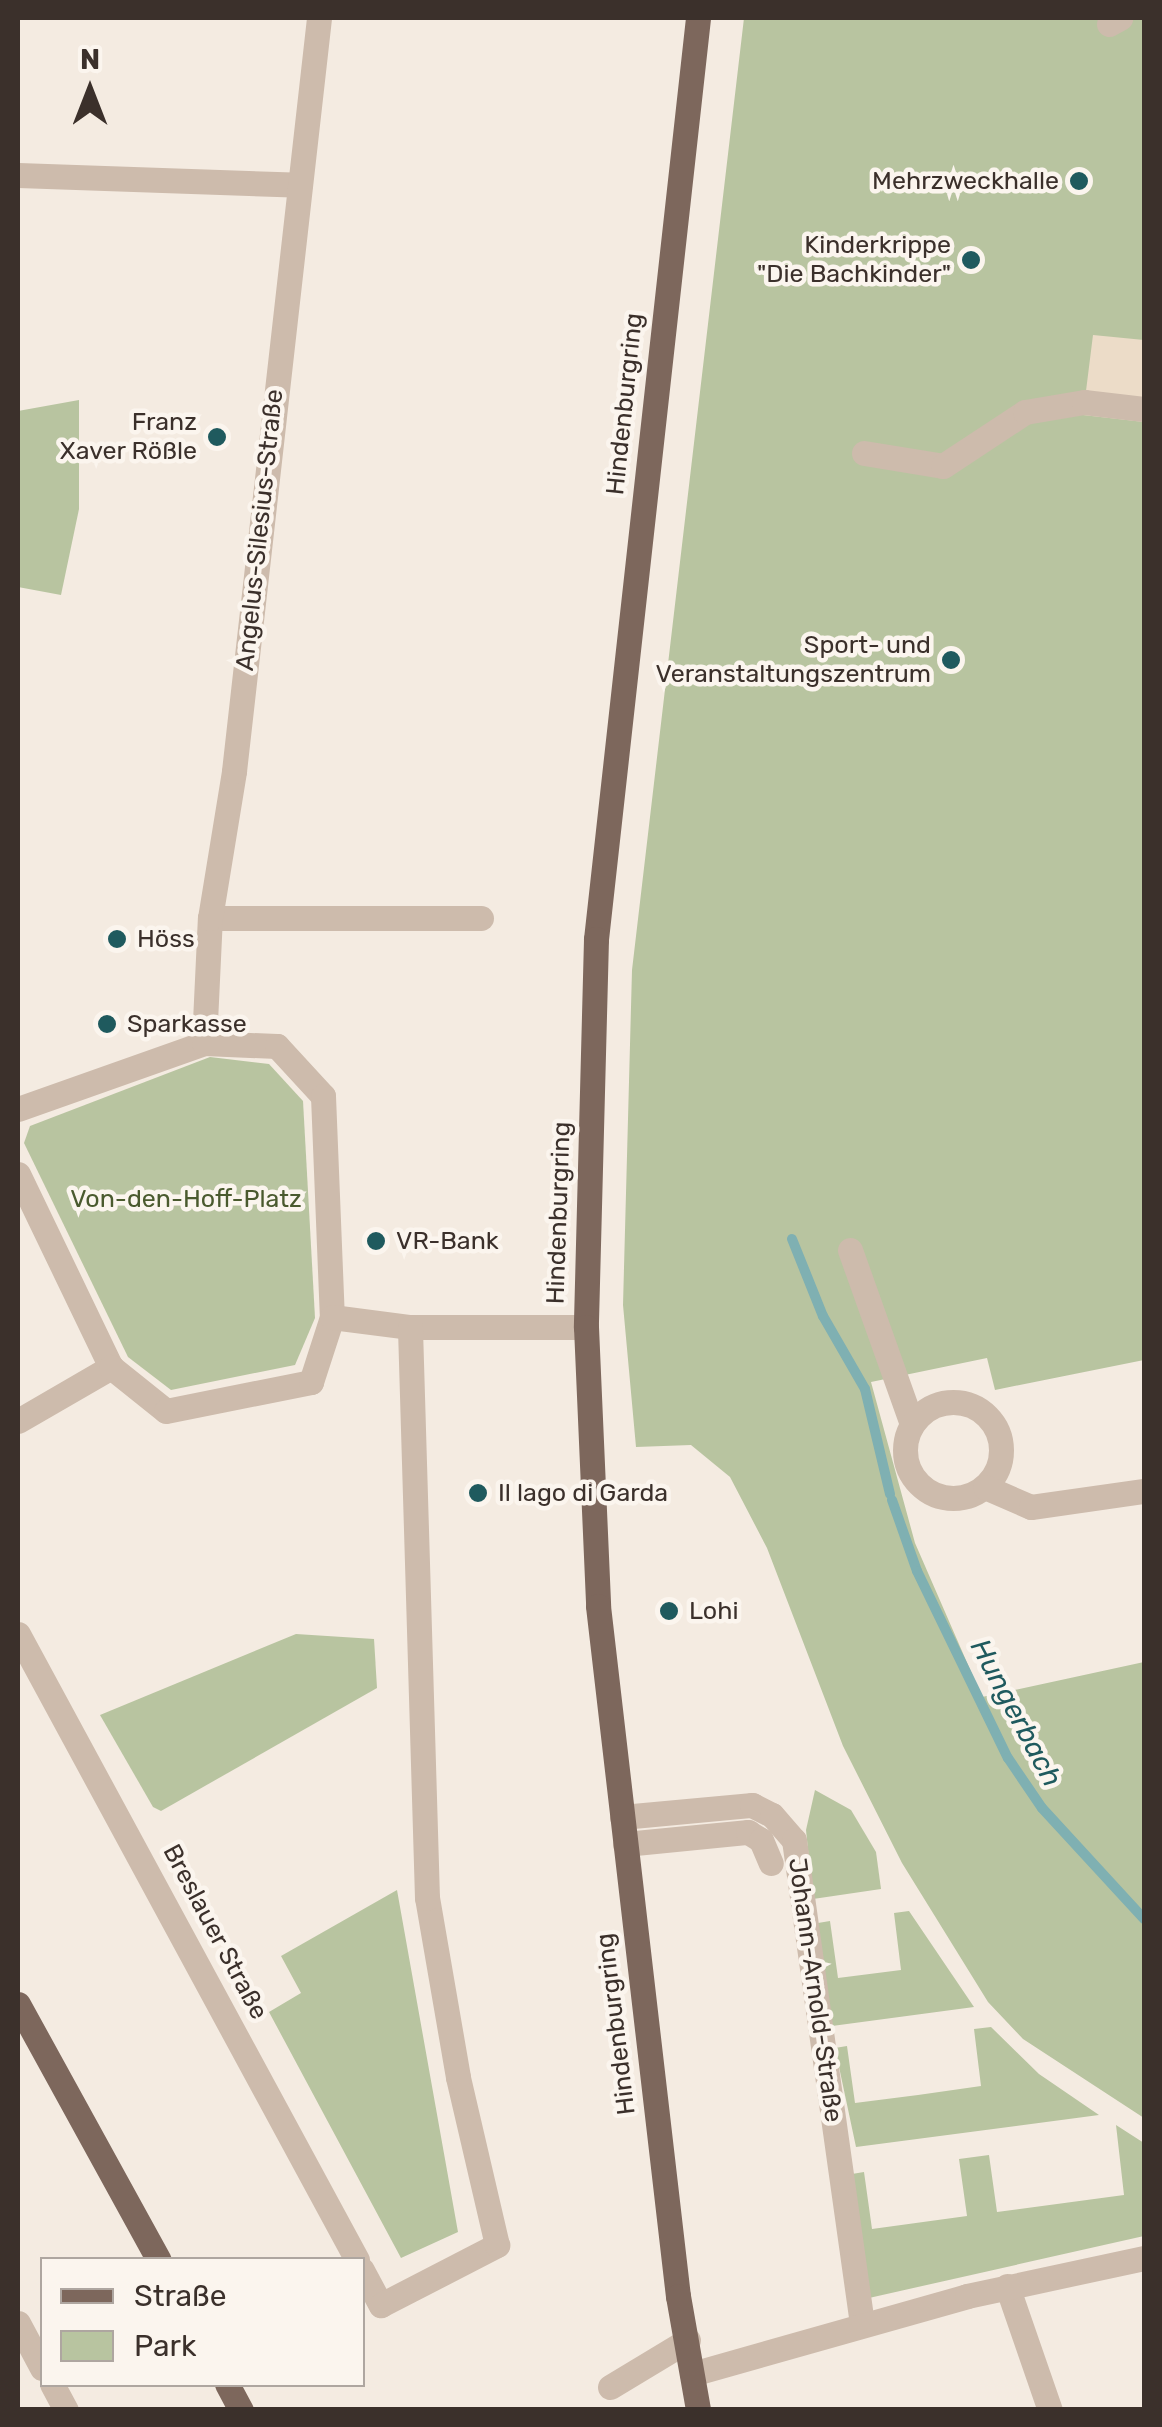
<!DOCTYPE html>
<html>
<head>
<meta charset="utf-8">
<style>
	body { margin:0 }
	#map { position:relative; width:1162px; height:2427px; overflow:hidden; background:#f4ebe1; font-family:Rubik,sans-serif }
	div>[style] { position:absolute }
	.green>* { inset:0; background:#b8c4a0 }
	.plaza>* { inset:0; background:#ecdcc8 }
	.stream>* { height:10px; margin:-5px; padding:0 5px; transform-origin:5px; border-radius:5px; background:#7fb0b2 }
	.minor>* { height:25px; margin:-12.5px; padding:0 12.5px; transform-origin:12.5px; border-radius:12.5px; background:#cdbbac }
	.minor>.ring { margin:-12.5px; padding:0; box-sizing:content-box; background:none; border:25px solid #cdbbac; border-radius:50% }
	.major>* { height:25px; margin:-12.5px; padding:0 12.5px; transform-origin:12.5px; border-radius:12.5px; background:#7d675c }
	.dots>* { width:28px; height:28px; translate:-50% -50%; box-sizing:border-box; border:5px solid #fbf5ee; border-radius:50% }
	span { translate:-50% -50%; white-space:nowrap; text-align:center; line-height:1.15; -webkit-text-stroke:9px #fbf5ee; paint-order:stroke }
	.poi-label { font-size:25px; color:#3b302b }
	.right { translate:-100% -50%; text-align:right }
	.left { translate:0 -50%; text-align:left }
	.street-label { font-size:25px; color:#3b302b }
	.park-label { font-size:25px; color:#4a5a2e }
	.water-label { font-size:28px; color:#1f5a5e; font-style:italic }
	.frame { position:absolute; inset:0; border:20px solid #3b302b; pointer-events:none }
	.legend { position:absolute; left:40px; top:2257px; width:325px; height:130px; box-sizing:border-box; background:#fbf5ee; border:2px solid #aea6a0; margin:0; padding:12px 18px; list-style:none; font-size:30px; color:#3b302b }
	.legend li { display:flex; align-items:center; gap:20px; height:50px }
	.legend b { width:50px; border:2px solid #aea6a0 }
	.north { position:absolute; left:40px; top:40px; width:100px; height:100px; -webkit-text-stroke:8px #fbf5ee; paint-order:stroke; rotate:0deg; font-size:28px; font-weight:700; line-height:40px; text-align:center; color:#3b302b }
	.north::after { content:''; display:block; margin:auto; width:35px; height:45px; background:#3b302b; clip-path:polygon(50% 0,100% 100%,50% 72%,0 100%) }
</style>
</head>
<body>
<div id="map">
	<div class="green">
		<i style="clip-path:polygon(744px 18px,1144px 18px,1144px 1360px,995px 1390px,987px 1358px,871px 1382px,915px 1543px,982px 1697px,1144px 1662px,1144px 2118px,1023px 2039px,988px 2002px,902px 1863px,843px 1746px,767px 1548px,730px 1477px,691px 1445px,636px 1447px,623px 1305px,632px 970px)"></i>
		<i style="clip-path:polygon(79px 400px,79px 509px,61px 595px,18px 587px,18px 411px)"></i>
		<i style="clip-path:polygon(210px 1057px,269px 1064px,303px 1101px,315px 1318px,295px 1365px,171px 1390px,128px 1357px,24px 1143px,30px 1126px)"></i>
		<i style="clip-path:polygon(296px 1634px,374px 1639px,377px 1688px,161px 1811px,153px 1807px,100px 1715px)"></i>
		<i style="clip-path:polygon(815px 1790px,851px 1810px,876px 1852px,881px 1889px,813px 1899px,806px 1830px)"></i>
		<i style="clip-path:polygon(397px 1890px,458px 2232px,401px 2258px,269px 2012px,301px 1993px,281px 1956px)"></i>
		<i style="clip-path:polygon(909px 1911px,974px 2007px,832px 2026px,818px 1923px,830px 1921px,838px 1978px,901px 1970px,894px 1913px)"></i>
		<i style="clip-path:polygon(991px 2027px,1039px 2074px,1099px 2115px,856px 2147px,835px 2048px,847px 2046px,855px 2103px,918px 2095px,981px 2086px,974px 2029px)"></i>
		<i style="clip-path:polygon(1116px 2125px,1144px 2143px,1144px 2236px,869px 2298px,852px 2174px,864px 2172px,872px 2229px,967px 2216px,959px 2159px,989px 2155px,997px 2212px,1124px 2195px)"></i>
	</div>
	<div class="plaza">
		<i style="clip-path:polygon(1093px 335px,1144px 340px,1144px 422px,1083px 415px)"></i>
	</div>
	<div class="stream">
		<i style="left:792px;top:1239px;width:83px;rotate:68.1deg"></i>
		<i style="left:823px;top:1316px;width:84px;rotate:60.1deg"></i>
		<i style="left:865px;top:1389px;width:108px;rotate:76.6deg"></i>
		<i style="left:892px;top:1500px;width:75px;rotate:70.6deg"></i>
		<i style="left:917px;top:1571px;width:208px;rotate:64.1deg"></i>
		<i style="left:1008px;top:1758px;width:60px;rotate:55.8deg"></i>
		<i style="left:1042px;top:1808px;width:151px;rotate:47.4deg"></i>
	</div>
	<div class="minor">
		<i style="left:1109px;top:24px;width:13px;rotate:-29deg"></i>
		<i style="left:18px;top:175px;width:282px;rotate:2deg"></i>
		<i style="left:864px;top:453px;width:80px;rotate:9.3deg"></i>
		<i style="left:943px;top:466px;width:98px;rotate:-33.4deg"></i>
		<i style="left:1025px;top:412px;width:60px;rotate:-9.6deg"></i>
		<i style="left:1084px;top:402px;width:60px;rotate:6.7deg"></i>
		<i style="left:210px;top:918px;width:271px"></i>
		<i style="left:204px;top:1043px;width:125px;rotate:-87.3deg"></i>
		<i style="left:210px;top:918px;width:149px;rotate:-80.7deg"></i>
		<i style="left:234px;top:771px;width:758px;rotate:-83.56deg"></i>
		<i style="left:18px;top:1109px;width:197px;rotate:-19.5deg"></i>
		<i style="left:204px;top:1043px;width:73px;rotate:2.4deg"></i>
		<i style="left:277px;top:1046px;width:68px;rotate:47.4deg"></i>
		<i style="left:323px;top:1096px;width:221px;rotate:87.7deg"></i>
		<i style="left:18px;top:1174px;width:214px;rotate:64.3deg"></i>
		<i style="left:850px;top:1250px;width:185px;rotate:70.4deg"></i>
		<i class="ring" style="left:905px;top:1402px;width:71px;height:71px"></i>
		<i style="left:18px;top:1421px;width:108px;rotate:-30.1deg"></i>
		<i style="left:111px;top:1367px;width:70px;rotate:38.7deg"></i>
		<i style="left:166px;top:1411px;width:148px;rotate:-11.3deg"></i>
		<i style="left:311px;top:1382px;width:68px;rotate:-72.1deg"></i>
		<i style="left:332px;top:1317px;width:79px;rotate:7.3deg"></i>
		<i style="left:410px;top:1327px;width:176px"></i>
		<i style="left:985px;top:1487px;width:50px;rotate:23.5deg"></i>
		<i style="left:1031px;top:1507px;width:114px;rotate:-8.1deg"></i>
		<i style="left:18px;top:1634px;width:712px;rotate:61.56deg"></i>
		<i style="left:622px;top:1817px;width:131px;rotate:-5.3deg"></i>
		<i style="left:752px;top:1805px;width:22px;rotate:27deg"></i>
		<i style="left:772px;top:1815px;width:33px;rotate:49deg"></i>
		<i style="left:794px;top:1840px;width:489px;rotate:82deg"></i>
		<i style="left:625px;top:1844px;width:124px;rotate:-5.6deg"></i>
		<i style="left:748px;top:1832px;width:15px;rotate:32deg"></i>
		<i style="left:761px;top:1840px;width:25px;rotate:67deg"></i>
		<i style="left:362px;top:2270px;width:40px;rotate:62deg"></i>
		<i style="left:381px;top:2305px;width:131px;rotate:-27.3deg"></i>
		<i style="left:497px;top:2245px;width:172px;rotate:-103.1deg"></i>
		<i style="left:458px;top:2077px;width:182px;rotate:-99.8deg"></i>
		<i style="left:427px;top:1898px;width:571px;rotate:-91.71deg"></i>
		<i style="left:1007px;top:2286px;width:131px;rotate:70.9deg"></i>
		<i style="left:18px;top:2323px;width:51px;rotate:61.9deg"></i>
		<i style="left:692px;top:2374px;width:286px;rotate:-15.8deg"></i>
		<i style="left:967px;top:2296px;width:181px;rotate:-12.1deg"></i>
		<i style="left:52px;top:2384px;width:30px;rotate:62deg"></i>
		<i style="left:610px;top:2387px;width:91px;rotate:-31.1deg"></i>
	</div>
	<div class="major">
		<i style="left:698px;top:18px;width:927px;rotate:96.32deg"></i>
		<i style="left:596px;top:939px;width:388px;rotate:91.5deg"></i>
		<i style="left:586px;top:1327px;width:279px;rotate:87.5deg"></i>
		<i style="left:598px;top:1606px;width:695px;rotate:83.39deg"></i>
		<i style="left:678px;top:2296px;width:116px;rotate:80deg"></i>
		<i style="left:18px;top:2004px;width:292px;rotate:61.2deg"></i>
		<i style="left:227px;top:2384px;width:30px;rotate:62deg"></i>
	</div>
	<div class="dots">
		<i style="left:1079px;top:181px;background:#1f5a5e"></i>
		<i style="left:971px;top:260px;background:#1f5a5e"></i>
		<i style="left:217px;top:437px;background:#1f5a5e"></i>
		<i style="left:951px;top:660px;background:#1f5a5e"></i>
		<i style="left:117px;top:939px;background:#1f5a5e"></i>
		<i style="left:107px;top:1024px;background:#1f5a5e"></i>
		<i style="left:376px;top:1241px;background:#1f5a5e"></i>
		<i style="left:478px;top:1493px;background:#1f5a5e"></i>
		<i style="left:669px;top:1611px;background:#1f5a5e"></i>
	</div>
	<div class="poi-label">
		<span class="right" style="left:1059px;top:181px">Mehrzweckhalle</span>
		<span class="right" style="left:951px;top:260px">Kinderkrippe<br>"Die Bachkinder"</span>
		<span class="right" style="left:197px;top:437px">Franz<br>Xaver Rößle</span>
		<span class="right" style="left:931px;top:660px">Sport- und<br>Veranstaltungszentrum</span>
		<span class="left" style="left:137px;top:939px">Höss</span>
		<span class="left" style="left:127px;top:1024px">Sparkasse</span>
		<span class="left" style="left:396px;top:1241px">VR-Bank</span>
		<span class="left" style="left:498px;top:1493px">Il lago di Garda</span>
		<span class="left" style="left:689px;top:1611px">Lohi</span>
	</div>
	<div class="street-label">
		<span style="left:625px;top:404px;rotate:-84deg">Hindenburgring</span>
		<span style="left:260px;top:530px;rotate:-84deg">Angelus-Silesius-Straße</span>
		<span style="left:559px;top:1213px;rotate:-88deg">Hindenburgring</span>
		<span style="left:215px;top:1932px;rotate:62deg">Breslauer Straße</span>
		<span style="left:815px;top:1990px;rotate:82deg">Johann-Arnold-Straße</span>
		<span style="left:616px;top:2024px;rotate:-97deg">Hindenburgring</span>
	</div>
	<div class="park-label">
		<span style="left:186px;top:1199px">Von-den-Hoff-Platz</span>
	</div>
	<div class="water-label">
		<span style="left:1016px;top:1713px;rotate:62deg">Hungerbach</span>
	</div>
	<div class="frame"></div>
	<ul class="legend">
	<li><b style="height:12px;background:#7d675c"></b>Straße</li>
	<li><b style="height:28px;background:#b8c4a0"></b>Park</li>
	</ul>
	<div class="north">N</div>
</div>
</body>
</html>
